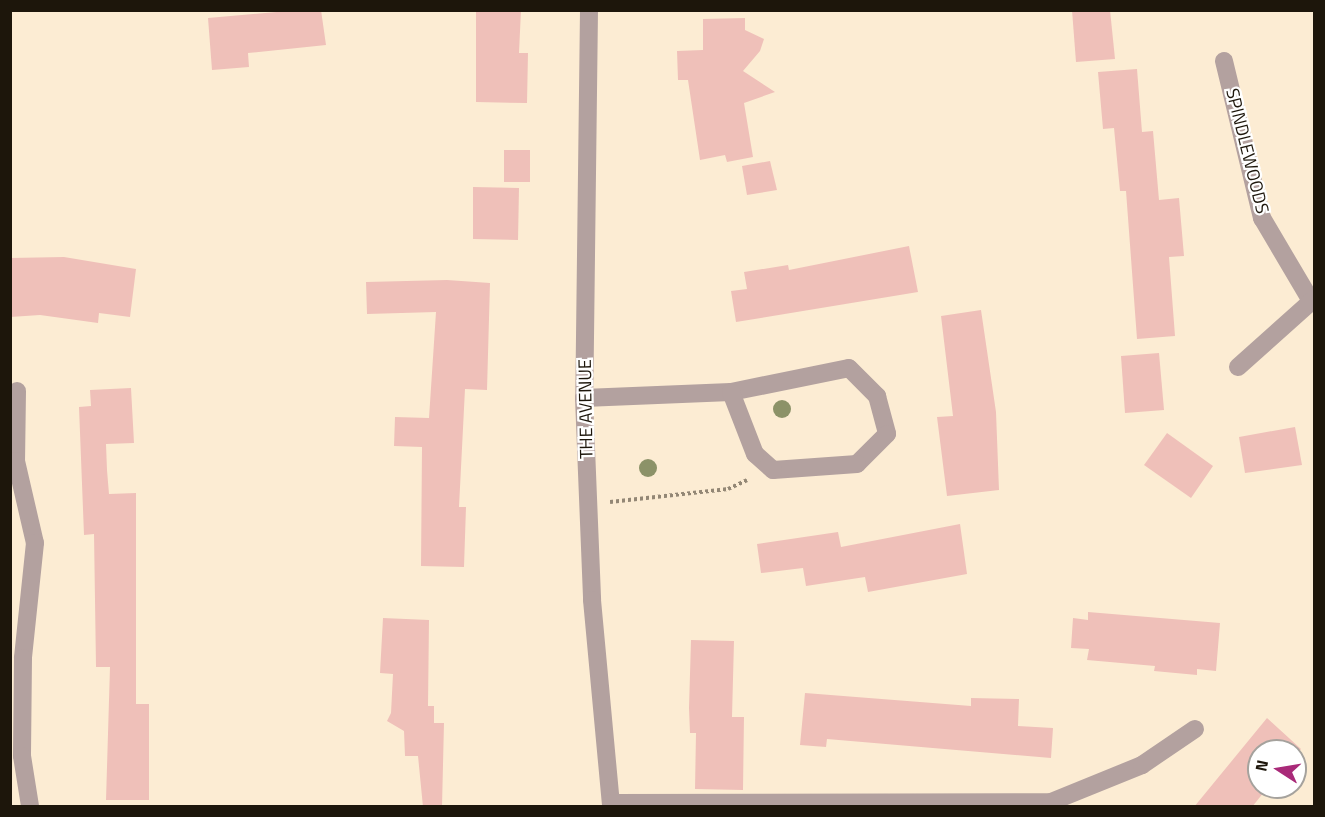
<!DOCTYPE html>
<html>
<head>
<meta charset="utf-8">
<style>
	body { margin:0 }
	#map { position:relative; width:1325px; height:817px; overflow:hidden; background:#fcecd3; font-family:"Titillium Web",sans-serif }
	div>[style] { position:absolute }
	.building>* { inset:0; background:#efc0b9 }
	.path>* { height:4px; margin-top:-2px; transform-origin:0; background:repeating-linear-gradient(90deg,#938775 0 3px,transparent 0 6px) }
	.minor>* { height:18px; margin:-9px; padding:0 9px; transform-origin:9px; border-radius:9px; background:#b3a19f }
	.trees>* { width:18px; height:18px; margin:-9px; border-radius:50%; background:#8c9268 }
	span { translate:-50% -50%; white-space:nowrap; text-align:center; line-height:1.15; -webkit-text-stroke:4.5px #fff; paint-order:stroke }
	.street-label { font-size:18px; color:#1d160b }
	.frame { position:absolute; inset:0; border:12px solid #1d160b; pointer-events:none }
	.north { position:absolute; left:1247px; top:739px; width:60px; height:60px; box-sizing:border-box; background:#fff; border:2px solid #a5a29d; border-radius:50%; rotate:282deg; font-size:16px; font-weight:700; line-height:24px; text-align:center; color:#1d160b }
	.north::after { content:''; display:block; margin:auto; width:21px; height:27px; background:#a92a79; clip-path:polygon(50% 0,100% 100%,50% 72%,0 100%) }
</style>
</head>
<body>
<div id="map">
	<div class="building">
		<i style="clip-path:polygon(299px 10px,321px 10px,326px 45px,248px 53px,249px 67px,212px 70px,208px 18px)"></i>
		<i style="clip-path:polygon(476px 10px,521px 10px,519px 53px,528px 53px,527px 103px,476px 102px)"></i>
		<i style="clip-path:polygon(1072px 10px,1110px 10px,1115px 59px,1076px 62px)"></i>
		<i style="clip-path:polygon(745px 18px,745px 30px,764px 39px,760px 51px,743px 71px,775px 92px,744px 103px,753px 157px,727px 162px,725px 155px,700px 160px,688px 80px,678px 80px,677px 51px,703px 50px,703px 19px)"></i>
		<i style="clip-path:polygon(1137px 69px,1142px 132px,1153px 131px,1159px 200px,1179px 198px,1184px 256px,1169px 257px,1175px 336px,1137px 339px,1126px 191px,1120px 191px,1114px 128px,1103px 129px,1098px 72px)"></i>
		<i style="clip-path:polygon(504px 150px,530px 150px,530px 182px,504px 182px)"></i>
		<i style="clip-path:polygon(770px 161px,777px 190px,747px 195px,742px 166px)"></i>
		<i style="clip-path:polygon(473px 187px,519px 188px,518px 240px,473px 239px)"></i>
		<i style="clip-path:polygon(909px 246px,918px 292px,736px 322px,731px 291px,747px 289px,744px 272px,788px 265px,789px 270px)"></i>
		<i style="clip-path:polygon(64px 257px,136px 269px,130px 317px,99px 313px,98px 323px,40px 315px,10px 317px,10px 258px)"></i>
		<i style="clip-path:polygon(447px 280px,490px 283px,487px 390px,465px 389px,459px 507px,466px 507px,464px 567px,421px 566px,422px 447px,394px 446px,395px 417px,429px 418px,436px 312px,367px 314px,366px 282px)"></i>
		<i style="clip-path:polygon(981px 310px,996px 412px,999px 490px,947px 496px,937px 417px,953px 416px,941px 316px)"></i>
		<i style="clip-path:polygon(1159px 353px,1164px 410px,1125px 413px,1121px 356px)"></i>
		<i style="clip-path:polygon(131px 388px,134px 443px,106px 444px,107px 470px,109px 494px,136px 493px,136px 704px,149px 704px,149px 800px,106px 800px,110px 667px,96px 667px,94px 534px,84px 535px,79px 407px,91px 406px,90px 390px)"></i>
		<i style="clip-path:polygon(1295px 427px,1302px 465px,1245px 473px,1239px 437px)"></i>
		<i style="clip-path:polygon(1167px 433px,1213px 466px,1191px 498px,1144px 465px)"></i>
		<i style="clip-path:polygon(960px 524px,967px 574px,868px 592px,865px 577px,806px 586px,803px 568px,761px 573px,757px 544px,838px 532px,841px 547px)"></i>
		<i style="clip-path:polygon(1088px 612px,1220px 623px,1216px 671px,1197px 669px,1197px 675px,1154px 671px,1155px 666px,1087px 660px,1089px 649px,1071px 648px,1073px 618px,1088px 620px)"></i>
		<i style="clip-path:polygon(383px 618px,429px 620px,428px 706px,434px 706px,434px 723px,444px 723px,442px 807px,423px 807px,418px 756px,405px 756px,404px 731px,387px 721px,391px 713px,393px 674px,380px 673px)"></i>
		<i style="clip-path:polygon(691px 640px,734px 641px,732px 717px,744px 717px,743px 790px,695px 789px,696px 733px,690px 733px,689px 708px)"></i>
		<i style="clip-path:polygon(805px 693px,971px 706px,971px 698px,1019px 699px,1018px 726px,1053px 728px,1051px 758px,827px 739px,826px 747px,800px 745px)"></i>
		<i style="clip-path:polygon(1267px 718px,1301px 749px,1295px 756px,1295px 751px,1259px 751px,1259px 787px,1268px 787px,1252px 807px,1194px 807px)"></i>
	</div>
	<div class="path">
		<i style="left:610px;top:502px;width:119px;rotate:-6.3deg"></i>
		<i style="left:728px;top:489px;width:21px;rotate:-25deg"></i>
	</div>
	<div class="minor">
		<i style="left:589px;top:10px;width:388px;rotate:90.7deg"></i>
		<i style="left:584px;top:398px;width:202px;rotate:87.7deg"></i>
		<i style="left:592px;top:600px;width:207px;rotate:84.7deg"></i>
		<i style="left:1224px;top:61px;width:162px;rotate:76.4deg"></i>
		<i style="left:1262px;top:218px;width:96px;rotate:59.4deg"></i>
		<i style="left:1238px;top:367px;width:102px;rotate:-41.8deg"></i>
		<i style="left:17px;top:391px;width:70px;rotate:90.8deg"></i>
		<i style="left:16px;top:461px;width:84px;rotate:77deg"></i>
		<i style="left:35px;top:543px;width:116px;rotate:96deg"></i>
		<i style="left:23px;top:658px;width:98px;rotate:90.6deg"></i>
		<i style="left:22px;top:756px;width:51px;rotate:80.9deg"></i>
		<i style="left:584px;top:398px;width:147px;rotate:-2.3deg"></i>
		<i style="left:731px;top:392px;width:120px;rotate:-11.5deg"></i>
		<i style="left:849px;top:368px;width:40px;rotate:45deg"></i>
		<i style="left:877px;top:396px;width:39px;rotate:75deg"></i>
		<i style="left:887px;top:434px;width:42px;rotate:135deg"></i>
		<i style="left:857px;top:464px;width:84px;rotate:175.9deg"></i>
		<i style="left:773px;top:470px;width:24px;rotate:-138deg"></i>
		<i style="left:755px;top:454px;width:66px;rotate:-111.2deg"></i>
		<i style="left:611px;top:803px;width:440px;rotate:-0.1deg"></i>
		<i style="left:1051px;top:802px;width:98px;rotate:-22.1deg"></i>
		<i style="left:1142px;top:765px;width:64px;rotate:-34.2deg"></i>
	</div>
	<div class="trees">
		<i style="left:782px;top:409px"></i>
		<i style="left:648px;top:468px"></i>
	</div>
	<div class="street-label">
		<span style="left:1247px;top:151px;rotate:76deg">SPINDLEWOODS</span>
		<span style="left:586px;top:409px;rotate:-91deg">THE AVENUE</span>
	</div>
	<div class="frame"></div>
	<div class="north">N</div>
</div>
</body>
</html>
